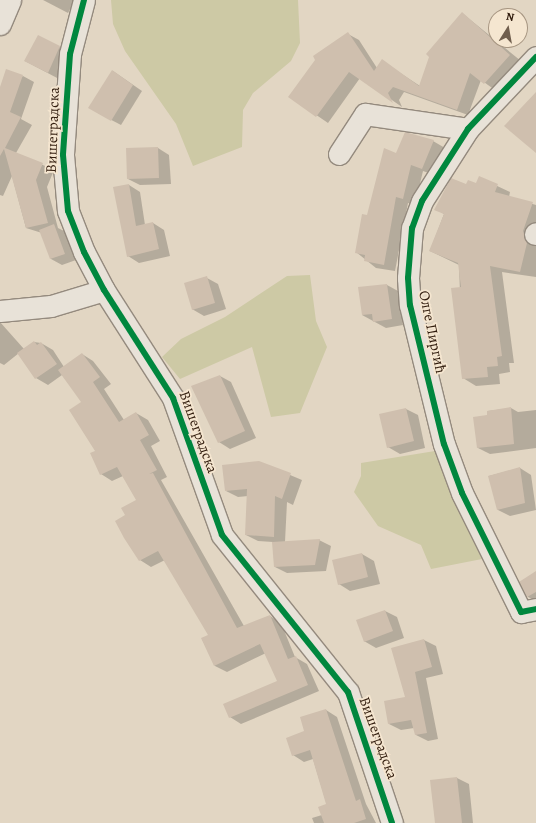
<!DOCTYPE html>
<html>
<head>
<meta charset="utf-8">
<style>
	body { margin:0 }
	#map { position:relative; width:536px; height:823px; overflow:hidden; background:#e2d6c3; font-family:Alegreya,serif }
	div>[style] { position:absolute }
	.green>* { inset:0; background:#cdc9a5 }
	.shadow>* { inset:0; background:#0003 }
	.building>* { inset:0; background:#cfbfae }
	.roads { filter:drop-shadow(1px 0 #948a7e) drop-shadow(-1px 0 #948a7e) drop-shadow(0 1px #948a7e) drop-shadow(0 -1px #948a7e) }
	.minor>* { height:21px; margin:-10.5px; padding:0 10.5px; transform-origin:10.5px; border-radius:10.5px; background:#e8e2d8 }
	.cycleway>* { height:6px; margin:-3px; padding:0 3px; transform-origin:3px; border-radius:3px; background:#00873e }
	span { translate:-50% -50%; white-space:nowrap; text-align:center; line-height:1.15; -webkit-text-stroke:3.5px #f5e6d0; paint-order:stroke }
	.street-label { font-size:15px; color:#321d0e }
	.north { position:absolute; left:488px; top:8px; width:40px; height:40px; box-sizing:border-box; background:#f5e6d0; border:1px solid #a79682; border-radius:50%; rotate:11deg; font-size:11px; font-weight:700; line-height:16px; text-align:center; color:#321d0e }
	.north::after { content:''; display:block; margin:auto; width:14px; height:18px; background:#705e4d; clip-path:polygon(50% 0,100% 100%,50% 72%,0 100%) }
</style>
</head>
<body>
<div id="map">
	<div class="green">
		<i style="clip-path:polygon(111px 0,298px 0,300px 43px,291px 61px,253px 93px,243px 110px,242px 147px,193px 166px,176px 124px,125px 51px,113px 24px)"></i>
		<i style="clip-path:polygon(310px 275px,316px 321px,327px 347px,300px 413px,271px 417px,252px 347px,180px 379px,162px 357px,181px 339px,225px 317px,287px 276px)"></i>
		<i style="clip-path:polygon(435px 451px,482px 559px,431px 569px,421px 545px,378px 526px,354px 492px,361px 476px,361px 463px)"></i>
	</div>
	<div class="shadow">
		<i style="clip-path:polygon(43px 0,75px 0,68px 13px)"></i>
		<i style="clip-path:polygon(462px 13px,521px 61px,495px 90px,481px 80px,468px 115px,404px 92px,399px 100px,402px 107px,360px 78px,328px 123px,290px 97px,348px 34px,359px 40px,377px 68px,382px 61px,420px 86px)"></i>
		<i style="clip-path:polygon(59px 47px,71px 53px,59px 79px,25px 61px)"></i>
		<i style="clip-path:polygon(113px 71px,142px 91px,121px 125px,98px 113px)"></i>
		<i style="clip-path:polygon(23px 76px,34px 82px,21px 119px,32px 125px,16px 153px,54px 170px,47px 187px,58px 228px,66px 232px,76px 260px,62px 265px,51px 259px,42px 233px,26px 228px,12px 176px,3px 196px,0 195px,0 90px)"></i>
		<i style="clip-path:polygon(433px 141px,445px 148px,434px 175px,423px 171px,415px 204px,408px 203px,395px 271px,376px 268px,356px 252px,368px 216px,397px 154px)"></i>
		<i style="clip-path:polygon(158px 148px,169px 155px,171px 184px,140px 185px,128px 179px)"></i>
		<i style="clip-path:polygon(480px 178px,510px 192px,509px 197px,536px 205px,536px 277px,502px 272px,514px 363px,509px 363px,510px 372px,499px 374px,500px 384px,476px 386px,463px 378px,459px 265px,430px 251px,444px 214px,436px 209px,466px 185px,477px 185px)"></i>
		<i style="clip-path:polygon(129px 185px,140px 192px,145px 225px,153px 223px,164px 230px,170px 256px,139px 263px,128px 256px)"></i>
		<i style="clip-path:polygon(207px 278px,218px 284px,226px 309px,204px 316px,192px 309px)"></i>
		<i style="clip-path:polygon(387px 285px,398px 291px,403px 325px,386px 328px,362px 315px)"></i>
		<i style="clip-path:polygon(0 322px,24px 349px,34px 342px,41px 343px,53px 350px,64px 367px,82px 354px,93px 361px,111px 384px,104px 389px,124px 420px,136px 413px,148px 420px,160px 441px,151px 446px,167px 477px,161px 480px,244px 626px,270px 616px,281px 623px,295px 657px,307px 664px,319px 691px,241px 724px,230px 717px,278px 682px,266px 653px,227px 672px,215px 666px,202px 639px,210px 635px,165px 560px,151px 567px,140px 560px,126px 516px,137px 500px,123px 476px,112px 481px,101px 474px,83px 402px,62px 375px,48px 385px,36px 378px,19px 353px,4px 365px,0 363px)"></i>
		<i style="clip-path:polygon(220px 376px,231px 382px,256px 438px,230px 449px,219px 442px)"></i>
		<i style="clip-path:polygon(511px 408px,518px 412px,536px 410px,536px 448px,490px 454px,478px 448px,488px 411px)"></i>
		<i style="clip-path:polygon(406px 409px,418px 415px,425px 448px,400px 454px,388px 447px)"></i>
		<i style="clip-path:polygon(259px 462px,302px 480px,293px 505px,287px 502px,285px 542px,319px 540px,331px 546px,326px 571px,287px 573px,275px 567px,273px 542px,258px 541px,246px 535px,248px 496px,238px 497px,226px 491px)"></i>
		<i style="clip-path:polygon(520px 468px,531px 475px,536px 510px,510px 516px,498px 510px,489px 476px)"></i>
		<i style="clip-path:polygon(362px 554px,374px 561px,380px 584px,350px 591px,339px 584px)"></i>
		<i style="clip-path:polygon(536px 572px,536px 601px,528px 597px,521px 582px)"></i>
		<i style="clip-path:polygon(385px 611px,397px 617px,404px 638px,376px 648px,364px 641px)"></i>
		<i style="clip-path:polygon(424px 640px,436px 646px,443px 674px,426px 678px,438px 739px,428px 741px,416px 735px,414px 728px,401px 730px,389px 724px,406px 698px)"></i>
		<i style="clip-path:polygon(326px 710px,337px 717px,366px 804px,376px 823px,314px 823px,312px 818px,322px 815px,327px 805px,313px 759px,304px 762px,293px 755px,305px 732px)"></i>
		<i style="clip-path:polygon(457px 778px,469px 784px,473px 823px,433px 823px,436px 823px,431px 781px)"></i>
	</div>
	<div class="building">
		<i style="clip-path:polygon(462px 12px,510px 55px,484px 84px,470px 73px,457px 110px,393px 87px,388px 93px,393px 103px,349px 72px,316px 117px,288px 97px,315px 60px,313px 56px,348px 32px,374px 71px,382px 59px,419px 86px,429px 57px,426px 54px)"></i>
		<i style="clip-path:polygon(38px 35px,60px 46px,48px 73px,24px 61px)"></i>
		<i style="clip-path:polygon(6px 69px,23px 75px,10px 112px,21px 117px,5px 148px,43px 163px,36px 180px,48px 223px,26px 228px,4px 149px,0 156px,0 87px)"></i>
		<i style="clip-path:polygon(112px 70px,133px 85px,111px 121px,88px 108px)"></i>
		<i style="clip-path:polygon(536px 92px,536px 153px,504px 126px)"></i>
		<i style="clip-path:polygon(405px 132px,434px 140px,422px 169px,411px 165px,403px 199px,396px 197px,384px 265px,364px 261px,365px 255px,355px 253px,362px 214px,367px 215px,384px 148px,396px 153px)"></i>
		<i style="clip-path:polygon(158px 147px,159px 178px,127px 179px,126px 148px)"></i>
		<i style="clip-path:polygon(479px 176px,498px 184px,495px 192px,533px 202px,523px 231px,527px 243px,520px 272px,490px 266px,502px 356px,497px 357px,498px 366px,487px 367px,488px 377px,462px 379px,451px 288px,461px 287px,458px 263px,429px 251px,444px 214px,434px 210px,451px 178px,466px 184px,468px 180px,476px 183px)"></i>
		<i style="clip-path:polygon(129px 184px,136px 226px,153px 222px,159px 249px,127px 257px,113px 187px)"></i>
		<i style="clip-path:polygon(54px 224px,65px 254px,50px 259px,39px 230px)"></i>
		<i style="clip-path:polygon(207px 276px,215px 303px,192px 310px,184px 283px)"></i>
		<i style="clip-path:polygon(387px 284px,392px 319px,373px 322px,372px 314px,362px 315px,358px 287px)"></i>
		<i style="clip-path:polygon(34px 341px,37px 345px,41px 342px,57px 364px,35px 379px,17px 353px)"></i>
		<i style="clip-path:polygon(82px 353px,100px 377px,93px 382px,119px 422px,136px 412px,149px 435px,140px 440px,157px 470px,149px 474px,153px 473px,237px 628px,270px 615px,288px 659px,296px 656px,308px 685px,229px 718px,223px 704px,277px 681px,260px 644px,214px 666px,201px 638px,208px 635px,158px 551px,139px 561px,124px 538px,115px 521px,125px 515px,121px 508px,136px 500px,117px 467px,100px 475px,90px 453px,95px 451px,69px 410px,81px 402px,58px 370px)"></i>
		<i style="clip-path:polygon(220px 375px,245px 431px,218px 443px,191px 386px)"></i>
		<i style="clip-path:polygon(511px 407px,514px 444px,477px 448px,473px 417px,487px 415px,487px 411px)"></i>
		<i style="clip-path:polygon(406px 408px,414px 441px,387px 448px,379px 414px)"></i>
		<i style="clip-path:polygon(259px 461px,291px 473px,282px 499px,275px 496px,274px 537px,245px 535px,247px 489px,225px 491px,222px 465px)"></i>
		<i style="clip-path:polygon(520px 467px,525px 503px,497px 510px,488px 476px)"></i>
		<i style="clip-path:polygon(320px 539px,315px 565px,274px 567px,272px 542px)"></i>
		<i style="clip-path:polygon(362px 553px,368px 577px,338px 585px,332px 560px)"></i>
		<i style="clip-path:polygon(536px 571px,536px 592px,527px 597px,519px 582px)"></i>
		<i style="clip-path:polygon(385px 610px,393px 631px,364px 642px,356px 620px)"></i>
		<i style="clip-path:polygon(424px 639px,432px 667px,415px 672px,427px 733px,415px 735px,411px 720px,388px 724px,384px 701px,405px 697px,391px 648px)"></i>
		<i style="clip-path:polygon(326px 709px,356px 801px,360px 799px,366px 819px,354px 823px,324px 823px,318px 807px,326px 804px,310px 750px,292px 756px,286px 738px,304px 731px,300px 717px)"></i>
		<i style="clip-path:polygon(457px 777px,462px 823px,435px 823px,430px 780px)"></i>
	</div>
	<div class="roads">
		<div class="minor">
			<i style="left:84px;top:0;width:56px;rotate:104.5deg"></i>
			<i style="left:70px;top:54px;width:101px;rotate:94deg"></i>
			<i style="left:63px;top:155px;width:56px;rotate:84.9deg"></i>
			<i style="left:68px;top:211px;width:44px;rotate:68.7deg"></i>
			<i style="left:84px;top:252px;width:43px;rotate:62.2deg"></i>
			<i style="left:104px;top:290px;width:128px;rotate:57.4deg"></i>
			<i style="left:173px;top:398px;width:145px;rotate:70.3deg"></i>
			<i style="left:222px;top:535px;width:201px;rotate:51.3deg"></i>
			<i style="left:348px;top:692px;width:138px;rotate:71.4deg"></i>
			<i style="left:0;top:24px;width:26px;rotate:-67deg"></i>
			<i style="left:536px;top:57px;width:99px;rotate:133.4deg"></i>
			<i style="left:468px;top:129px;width:85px;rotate:122.6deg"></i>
			<i style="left:422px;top:201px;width:29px;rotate:110deg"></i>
			<i style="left:412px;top:228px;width:50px;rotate:94.6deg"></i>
			<i style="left:408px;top:278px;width:27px;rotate:86deg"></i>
			<i style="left:410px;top:305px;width:143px;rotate:76.3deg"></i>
			<i style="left:444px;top:444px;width:52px;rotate:69.8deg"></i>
			<i style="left:462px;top:493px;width:133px;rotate:63.6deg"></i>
			<i style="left:521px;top:612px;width:15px;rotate:-11deg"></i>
			<i style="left:339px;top:154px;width:48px;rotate:-57deg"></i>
			<i style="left:365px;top:114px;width:104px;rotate:8.3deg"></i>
			<i style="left:535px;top:234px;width:1px;rotate:-45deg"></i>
			<i style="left:0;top:311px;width:51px;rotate:-5.6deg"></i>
			<i style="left:51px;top:306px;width:55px;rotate:-16.8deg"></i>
		</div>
	</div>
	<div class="cycleway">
		<i style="left:84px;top:0;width:56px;rotate:104.5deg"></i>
		<i style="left:70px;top:54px;width:101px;rotate:94deg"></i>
		<i style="left:63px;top:155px;width:56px;rotate:84.9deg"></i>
		<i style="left:68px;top:211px;width:44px;rotate:68.7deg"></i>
		<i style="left:84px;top:252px;width:43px;rotate:62.2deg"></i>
		<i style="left:104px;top:290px;width:128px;rotate:57.4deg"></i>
		<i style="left:173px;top:398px;width:145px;rotate:70.3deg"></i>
		<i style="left:222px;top:535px;width:201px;rotate:51.3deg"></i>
		<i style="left:348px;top:692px;width:138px;rotate:71.4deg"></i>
		<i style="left:536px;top:57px;width:99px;rotate:133.4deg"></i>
		<i style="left:468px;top:129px;width:85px;rotate:122.6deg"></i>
		<i style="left:422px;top:201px;width:29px;rotate:110deg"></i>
		<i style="left:412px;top:228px;width:50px;rotate:94.6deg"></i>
		<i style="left:408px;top:278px;width:27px;rotate:86deg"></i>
		<i style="left:410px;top:305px;width:143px;rotate:76.3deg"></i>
		<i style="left:444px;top:444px;width:52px;rotate:69.8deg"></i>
		<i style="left:462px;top:493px;width:133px;rotate:63.6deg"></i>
		<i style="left:521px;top:612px;width:15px;rotate:-11deg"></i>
	</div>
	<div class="street-label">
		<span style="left:53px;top:130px;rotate:-88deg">Вишеградска</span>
		<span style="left:432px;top:332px;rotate:78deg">Олге Пиргић</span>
		<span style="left:198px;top:432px;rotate:70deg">Вишеградска</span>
		<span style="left:378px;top:738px;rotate:70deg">Вишеградска</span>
	</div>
	<div class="north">N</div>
</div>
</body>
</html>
